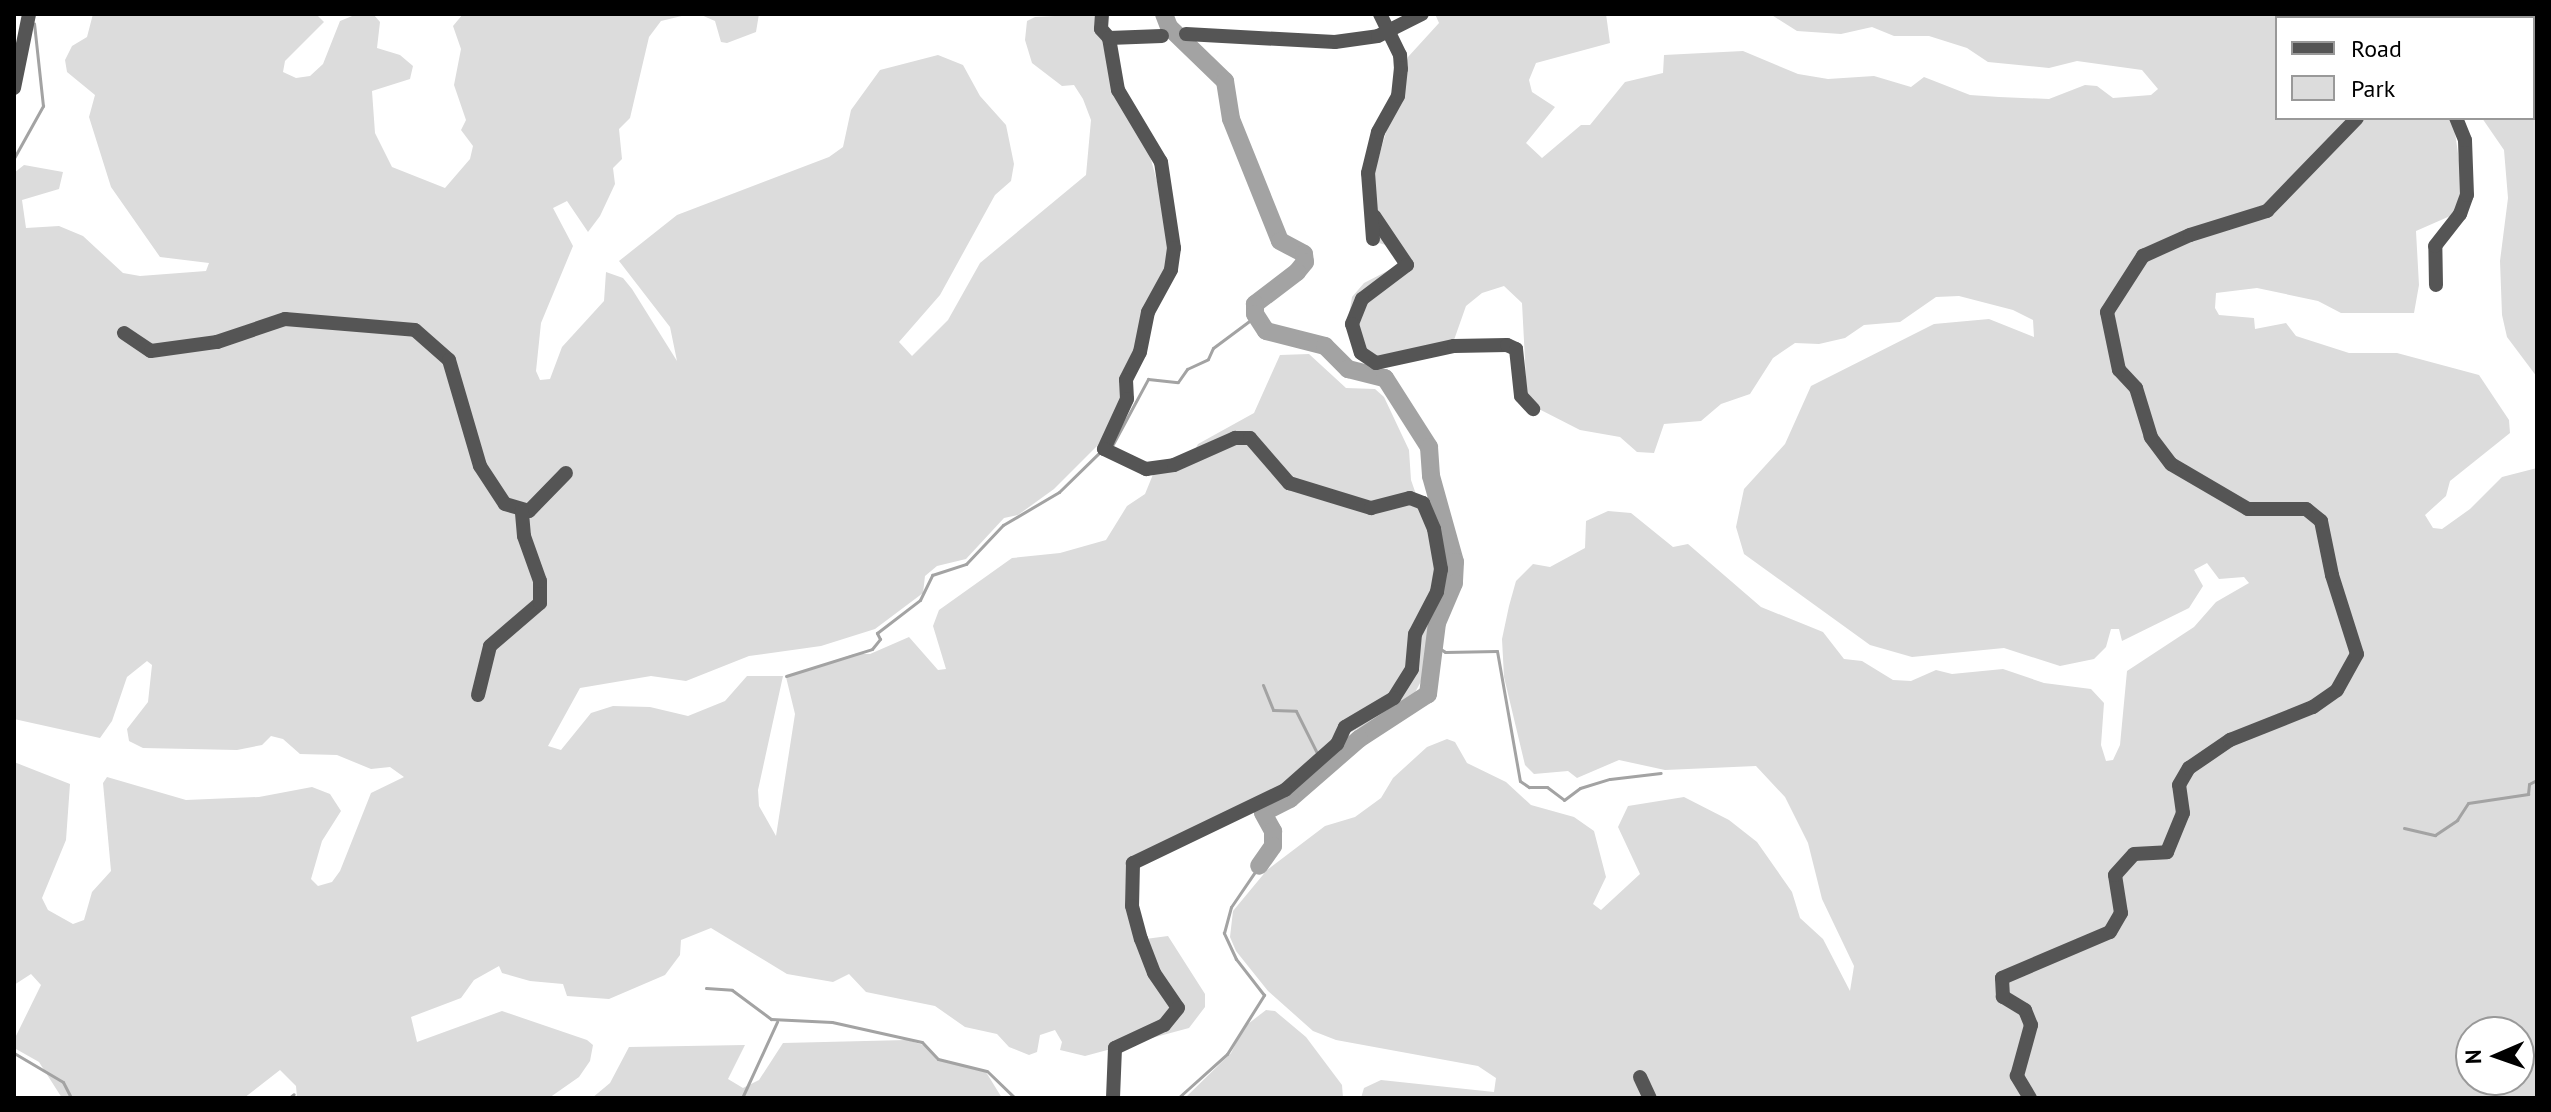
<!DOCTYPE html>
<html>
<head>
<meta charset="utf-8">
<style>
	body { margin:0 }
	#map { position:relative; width:2551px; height:1112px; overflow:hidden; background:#fff; font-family:"PT Sans",sans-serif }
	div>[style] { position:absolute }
	.green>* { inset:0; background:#dcdcdc }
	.stream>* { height:3px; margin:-1.5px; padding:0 1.5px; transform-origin:1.5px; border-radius:1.5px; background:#a3a3a3 }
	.river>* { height:18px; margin:-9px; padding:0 9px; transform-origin:9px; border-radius:9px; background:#a3a3a3 }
	.minor>* { height:14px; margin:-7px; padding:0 7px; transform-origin:7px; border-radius:7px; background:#555 }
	span { translate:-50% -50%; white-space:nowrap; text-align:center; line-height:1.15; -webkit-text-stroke:6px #fff; paint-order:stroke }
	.frame { position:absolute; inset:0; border:16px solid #000; pointer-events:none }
	.legend { position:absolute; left:2275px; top:16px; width:260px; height:104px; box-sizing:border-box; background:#fff; border:2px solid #999; margin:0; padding:10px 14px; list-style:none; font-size:24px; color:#000 }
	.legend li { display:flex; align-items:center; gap:16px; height:40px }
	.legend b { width:40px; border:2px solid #999 }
	.north { position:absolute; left:2455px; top:1016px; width:80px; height:80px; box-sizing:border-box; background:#fff; border:2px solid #999; border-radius:50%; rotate:268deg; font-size:22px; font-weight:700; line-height:32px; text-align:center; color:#000 }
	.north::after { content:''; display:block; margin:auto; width:28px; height:36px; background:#000; clip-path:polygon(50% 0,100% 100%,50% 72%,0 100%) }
</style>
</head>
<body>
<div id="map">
	<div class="green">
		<i style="clip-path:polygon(93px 14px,316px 14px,324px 22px,285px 61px,283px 72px,296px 78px,310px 76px,323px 64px,340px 21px,357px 14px,374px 15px,380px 22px,377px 48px,400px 55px,413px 66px,410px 79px,372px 91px,375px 133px,392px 167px,445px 188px,470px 159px,473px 146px,461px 130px,466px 120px,454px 85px,461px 49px,453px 26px,463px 14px,690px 14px,661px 21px,649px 37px,630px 118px,619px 129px,622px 159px,613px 168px,615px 184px,600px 216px,588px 232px,567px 201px,553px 208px,573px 246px,541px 323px,536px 371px,540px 380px,550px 379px,562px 347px,604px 301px,606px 272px,623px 278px,632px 289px,677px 361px,670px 327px,619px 261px,677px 215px,829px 157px,843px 147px,851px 110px,880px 70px,938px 55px,963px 65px,980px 96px,1006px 125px,1014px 164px,1011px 181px,995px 195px,940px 295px,899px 342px,912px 356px,948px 320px,980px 263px,1086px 175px,1091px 120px,1083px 99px,1074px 85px,1062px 86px,1032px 63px,1025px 40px,1027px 21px,1035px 17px,1094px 14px,1150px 156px,1169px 225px,1168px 267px,1122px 397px,1100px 443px,1054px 489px,1018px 515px,1004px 518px,966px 559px,937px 566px,925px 576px,923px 593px,875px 629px,821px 646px,749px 656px,686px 681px,651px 676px,580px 688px,548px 746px,561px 750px,591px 713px,613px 706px,650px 707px,688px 716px,725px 701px,747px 676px,783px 676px,758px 790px,759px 806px,776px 836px,795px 714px,786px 677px,854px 654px,870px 654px,909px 637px,938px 670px,946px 669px,933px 626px,939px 610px,1012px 558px,1060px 553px,1106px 540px,1127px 506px,1145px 494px,1154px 472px,1188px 463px,1198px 444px,1254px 413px,1280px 355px,1309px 354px,1346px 388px,1375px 389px,1384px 397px,1409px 450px,1411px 480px,1445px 577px,1428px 632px,1427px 670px,1410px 702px,1330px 743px,1287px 784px,1134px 858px,1138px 940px,1168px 936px,1205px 994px,1205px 1007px,1189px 1028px,1085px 1056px,1060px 1050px,1062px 1042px,1055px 1030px,1040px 1035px,1037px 1052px,1029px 1055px,1009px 1047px,997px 1034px,965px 1027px,935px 1006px,866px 992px,849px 974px,833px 982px,787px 974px,711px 928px,681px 940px,680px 955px,665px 975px,609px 999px,567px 996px,563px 984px,530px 981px,502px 973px,499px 966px,474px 980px,461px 998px,411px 1017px,417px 1042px,502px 1011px,587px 1040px,593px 1045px,590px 1061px,579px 1077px,549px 1098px,297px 1098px,296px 1086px,280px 1070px,244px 1098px,62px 1098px,39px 1062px,16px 1049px,14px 1040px,41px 985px,31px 974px,14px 985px,14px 762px,70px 784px,66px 840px,42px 898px,48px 910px,73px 924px,84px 920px,92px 892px,111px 871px,103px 783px,107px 777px,186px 800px,259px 797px,312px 787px,330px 794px,341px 811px,322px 841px,311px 879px,318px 886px,332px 882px,340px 871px,371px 793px,404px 777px,390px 767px,371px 769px,337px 755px,300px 754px,283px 739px,271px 736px,262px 745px,237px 750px,143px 748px,129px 741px,127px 729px,148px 702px,152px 665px,147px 661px,127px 677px,112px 721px,100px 738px,14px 719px,14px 173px,24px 165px,63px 172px,59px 189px,22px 200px,26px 228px,59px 226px,83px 236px,123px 273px,140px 276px,206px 271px,209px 263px,160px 257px,111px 187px,89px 117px,95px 95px,67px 72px,65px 60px,72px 46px,87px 37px)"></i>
		<i style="clip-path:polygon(699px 14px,759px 14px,756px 32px,727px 43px,721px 42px,715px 21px)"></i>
		<i style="clip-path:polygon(evenodd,1435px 14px,1606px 14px,1610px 43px,1536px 63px,1529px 80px,1532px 92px,1555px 107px,1526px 143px,1542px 158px,1581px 125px,1590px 125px,1625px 82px,1663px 73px,1664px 55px,1743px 51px,1798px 74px,1828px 79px,1874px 76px,1911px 87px,1924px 77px,1970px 95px,1999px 97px,2049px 99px,2085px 85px,2097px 86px,2113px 98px,2151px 95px,2158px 89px,2142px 70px,2077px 61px,2049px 68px,1988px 62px,1967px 48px,1929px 36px,1894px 36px,1872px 27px,1841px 34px,1797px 31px,1770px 14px,2537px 14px,2537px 377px,2507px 337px,2502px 315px,2500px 261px,2508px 198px,2504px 150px,2482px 118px,2533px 118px,2533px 18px,2277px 18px,2277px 118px,2453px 118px,2463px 189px,2457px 213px,2416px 231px,2419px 285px,2414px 313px,2341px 313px,2318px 301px,2257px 288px,2216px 293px,2215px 308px,2219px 315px,2254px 318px,2255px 329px,2286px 323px,2296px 336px,2349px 353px,2397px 353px,2479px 375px,2509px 420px,2510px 433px,2450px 481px,2446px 496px,2425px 515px,2433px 528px,2442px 529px,2470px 509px,2502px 477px,2537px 468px,2537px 1098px,1361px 1098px,1364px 1088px,1381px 1080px,1494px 1092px,1496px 1078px,1478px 1066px,1336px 1040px,1313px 1031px,1268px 991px,1236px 951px,1230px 937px,1233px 911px,1267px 870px,1325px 826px,1355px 817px,1381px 798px,1393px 778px,1427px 747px,1447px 739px,1455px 742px,1467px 763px,1506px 782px,1531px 805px,1574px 817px,1594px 831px,1606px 877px,1593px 904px,1601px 910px,1640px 874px,1618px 827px,1628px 806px,1684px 797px,1729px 820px,1757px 842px,1792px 892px,1800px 918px,1823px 939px,1850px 991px,1854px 966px,1822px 899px,1808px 843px,1785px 797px,1756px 766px,1665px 770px,1619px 760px,1577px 778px,1568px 771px,1534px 774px,1525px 765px,1504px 677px,1502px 639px,1509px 606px,1516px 581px,1533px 564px,1550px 567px,1585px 548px,1586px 521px,1608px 511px,1631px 513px,1673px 547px,1688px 544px,1761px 607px,1823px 632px,1844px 659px,1862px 661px,1893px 680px,1911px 681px,1936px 670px,1952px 674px,2003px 669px,2044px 683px,2091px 689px,2104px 703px,2101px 745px,2106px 761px,2113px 760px,2120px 745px,2127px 671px,2194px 627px,2216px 602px,2249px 583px,2244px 577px,2219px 579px,2207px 563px,2194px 570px,2203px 586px,2189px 608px,2122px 641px,2119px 629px,2111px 629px,2106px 647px,2094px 659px,2060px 666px,2004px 648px,1912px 657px,1870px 645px,1744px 554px,1736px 527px,1744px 489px,1785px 444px,1811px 386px,1934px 324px,1989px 319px,2034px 337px,2033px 320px,2013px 310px,1959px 296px,1936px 297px,1900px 322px,1864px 325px,1845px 338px,1819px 344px,1795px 343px,1773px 358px,1750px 394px,1721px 404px,1701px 421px,1664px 424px,1654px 453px,1637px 452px,1620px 437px,1580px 430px,1533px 406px,1527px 398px,1522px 303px,1504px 286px,1482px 293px,1466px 306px,1454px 340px,1384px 360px,1367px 355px,1349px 315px,1352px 297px,1364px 283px,1397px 266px,1398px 260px,1392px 247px,1379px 243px,1372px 180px,1408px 57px,1439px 23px,1435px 14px,2471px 1032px,2519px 1032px,2519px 1080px,2471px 1080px,2471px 1032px)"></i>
		<i style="clip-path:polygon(1266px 1010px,1275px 1011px,1306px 1037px,1342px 1085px,1343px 1098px,1185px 1098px,1231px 1053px,1244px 1027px)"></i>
		<i style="clip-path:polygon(907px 1040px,927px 1046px,937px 1060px,986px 1072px,1002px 1098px,592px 1098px,610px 1083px,629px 1047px,745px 1045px,728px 1079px,743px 1088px,759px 1080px,783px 1043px)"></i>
	</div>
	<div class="stream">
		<i style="left:14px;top:158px;width:60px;rotate:-60.9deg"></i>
		<i style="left:43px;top:106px;width:83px;rotate:-96.2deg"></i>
		<i style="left:1113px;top:444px;width:74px;rotate:-61.7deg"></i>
		<i style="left:1148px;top:379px;width:30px;rotate:6deg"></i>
		<i style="left:1178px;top:382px;width:16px;rotate:-55deg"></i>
		<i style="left:1187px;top:369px;width:23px;rotate:-25deg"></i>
		<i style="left:1208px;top:359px;width:12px;rotate:-66deg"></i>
		<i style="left:1213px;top:348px;width:54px;rotate:-36.7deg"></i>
		<i style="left:1434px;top:645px;width:13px;rotate:32deg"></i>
		<i style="left:1445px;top:652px;width:52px;rotate:-1.1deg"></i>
		<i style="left:1497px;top:651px;width:132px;rotate:80deg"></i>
		<i style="left:1520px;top:781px;width:11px;rotate:34deg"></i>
		<i style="left:1529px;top:787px;width:18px"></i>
		<i style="left:1547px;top:787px;width:21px;rotate:37deg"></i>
		<i style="left:1564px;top:800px;width:20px;rotate:-37deg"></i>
		<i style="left:1580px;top:788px;width:31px;rotate:-17deg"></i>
		<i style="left:1610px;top:779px;width:51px;rotate:-6.7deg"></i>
		<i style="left:786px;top:676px;width:90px;rotate:-17.4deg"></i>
		<i style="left:872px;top:649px;width:13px;rotate:-51deg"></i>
		<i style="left:880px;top:639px;width:7px;rotate:-117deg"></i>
		<i style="left:877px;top:633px;width:54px;rotate:-37.5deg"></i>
		<i style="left:920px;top:600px;width:28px;rotate:-64deg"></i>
		<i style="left:932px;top:575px;width:36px;rotate:-18deg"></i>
		<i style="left:966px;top:564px;width:54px;rotate:-46.5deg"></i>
		<i style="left:1003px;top:525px;width:65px;rotate:-30.5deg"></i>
		<i style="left:1059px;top:492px;width:57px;rotate:-44.3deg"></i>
		<i style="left:1263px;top:685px;width:27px;rotate:68deg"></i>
		<i style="left:1273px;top:710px;width:23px;rotate:2deg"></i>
		<i style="left:1296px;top:711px;width:49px;rotate:63.4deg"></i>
		<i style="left:2404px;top:828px;width:32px;rotate:13deg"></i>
		<i style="left:2435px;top:835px;width:27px;rotate:-34deg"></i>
		<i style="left:2457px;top:820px;width:20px;rotate:-57deg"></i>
		<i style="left:2468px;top:803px;width:61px;rotate:-8.5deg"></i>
		<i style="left:2528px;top:794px;width:10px;rotate:-84deg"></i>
		<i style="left:2529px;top:784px;width:9px;rotate:-27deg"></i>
		<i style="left:706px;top:988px;width:26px;rotate:4deg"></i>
		<i style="left:732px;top:990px;width:49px;rotate:36.6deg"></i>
		<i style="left:771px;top:1019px;width:61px;rotate:2.8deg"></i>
		<i style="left:832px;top:1022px;width:92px;rotate:12.5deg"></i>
		<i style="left:922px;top:1042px;width:23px;rotate:47deg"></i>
		<i style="left:938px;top:1059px;width:50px;rotate:13.8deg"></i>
		<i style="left:987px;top:1071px;width:39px;rotate:44deg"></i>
		<i style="left:14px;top:1053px;width:57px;rotate:30.6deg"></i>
		<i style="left:63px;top:1082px;width:18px;rotate:63deg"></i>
		<i style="left:289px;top:1098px;width:6px;rotate:-39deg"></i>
		<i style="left:742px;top:1098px;width:84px;rotate:-65.3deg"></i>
		<i style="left:1049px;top:1098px;width:5px"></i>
		<i style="left:1178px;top:1098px;width:66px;rotate:-41.9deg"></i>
		<i style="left:1227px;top:1054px;width:70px;rotate:-57.9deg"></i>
		<i style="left:1264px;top:995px;width:46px;rotate:-127.9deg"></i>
		<i style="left:1236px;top:959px;width:29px;rotate:-115deg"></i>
		<i style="left:1224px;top:933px;width:27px;rotate:-75deg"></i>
		<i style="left:1231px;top:907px;width:50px;rotate:-55.7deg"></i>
	</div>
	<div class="river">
		<i style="left:1164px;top:14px;width:14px;rotate:69deg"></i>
		<i style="left:1169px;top:27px;width:78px;rotate:44deg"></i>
		<i style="left:1225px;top:81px;width:38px;rotate:81deg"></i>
		<i style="left:1231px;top:119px;width:131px;rotate:68.1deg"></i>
		<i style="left:1280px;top:241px;width:27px;rotate:28deg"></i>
		<i style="left:1304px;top:254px;width:8px;rotate:83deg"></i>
		<i style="left:1305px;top:262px;width:13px;rotate:129deg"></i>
		<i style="left:1297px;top:272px;width:53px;rotate:142.7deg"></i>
		<i style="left:1255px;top:304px;width:10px;rotate:90deg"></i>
		<i style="left:1255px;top:314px;width:20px;rotate:57deg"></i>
		<i style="left:1266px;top:331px;width:61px;rotate:14.3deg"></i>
		<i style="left:1325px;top:346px;width:33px;rotate:45deg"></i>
		<i style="left:1348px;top:369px;width:38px;rotate:14deg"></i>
		<i style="left:1385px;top:378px;width:82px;rotate:57.5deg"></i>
		<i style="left:1429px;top:447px;width:29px;rotate:86deg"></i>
		<i style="left:1431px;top:476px;width:89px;rotate:74.4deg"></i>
		<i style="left:1455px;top:562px;width:21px;rotate:93deg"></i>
		<i style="left:1454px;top:583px;width:43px;rotate:113deg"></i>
		<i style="left:1437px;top:623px;width:72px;rotate:97.2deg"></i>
		<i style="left:1428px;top:694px;width:82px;rotate:146.9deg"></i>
		<i style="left:1359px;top:739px;width:91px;rotate:139deg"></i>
		<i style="left:1290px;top:799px;width:30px;rotate:153deg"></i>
		<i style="left:1263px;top:813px;width:21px;rotate:61deg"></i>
		<i style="left:1273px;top:831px;width:15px;rotate:90deg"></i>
		<i style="left:1273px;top:846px;width:24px;rotate:125deg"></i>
	</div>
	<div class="minor">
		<i style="left:1102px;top:14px;width:15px;rotate:94deg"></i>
		<i style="left:1101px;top:29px;width:12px;rotate:48deg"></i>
		<i style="left:1109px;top:38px;width:53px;rotate:80.2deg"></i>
		<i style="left:1118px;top:90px;width:84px;rotate:59.2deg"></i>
		<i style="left:1161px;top:162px;width:87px;rotate:81.4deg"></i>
		<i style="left:1174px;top:248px;width:22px;rotate:98deg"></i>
		<i style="left:1171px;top:270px;width:48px;rotate:118.7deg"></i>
		<i style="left:1148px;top:312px;width:41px;rotate:101.3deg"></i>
		<i style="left:1140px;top:352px;width:31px;rotate:117deg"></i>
		<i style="left:1126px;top:380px;width:19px;rotate:87deg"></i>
		<i style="left:1127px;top:399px;width:55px;rotate:114.7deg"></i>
		<i style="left:1104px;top:449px;width:47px;rotate:25.5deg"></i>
		<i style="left:1146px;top:469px;width:28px;rotate:-8deg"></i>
		<i style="left:1174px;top:465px;width:67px;rotate:-23.9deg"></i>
		<i style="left:1235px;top:438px;width:15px"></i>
		<i style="left:1250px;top:438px;width:60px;rotate:49.1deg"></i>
		<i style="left:1289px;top:483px;width:86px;rotate:17deg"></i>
		<i style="left:1371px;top:508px;width:40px;rotate:-14.4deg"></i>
		<i style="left:1410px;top:498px;width:14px;rotate:21deg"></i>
		<i style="left:1423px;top:503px;width:28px;rotate:67deg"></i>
		<i style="left:1434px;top:529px;width:41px;rotate:80.1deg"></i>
		<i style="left:1441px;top:569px;width:23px;rotate:100deg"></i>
		<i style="left:1437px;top:592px;width:47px;rotate:117.6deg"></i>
		<i style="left:1415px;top:634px;width:35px;rotate:95deg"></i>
		<i style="left:1412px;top:669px;width:34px;rotate:122deg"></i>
		<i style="left:1394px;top:698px;width:57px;rotate:149.4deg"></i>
		<i style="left:1345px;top:727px;width:19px;rotate:115deg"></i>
		<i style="left:1337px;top:744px;width:69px;rotate:138.5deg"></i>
		<i style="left:1285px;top:790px;width:169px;rotate:154.3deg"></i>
		<i style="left:1133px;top:863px;width:43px;rotate:91.3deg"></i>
		<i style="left:1132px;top:906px;width:34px;rotate:75deg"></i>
		<i style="left:1141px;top:939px;width:36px;rotate:69deg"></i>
		<i style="left:1154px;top:973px;width:42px;rotate:55.6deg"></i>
		<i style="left:1178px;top:1008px;width:22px;rotate:129deg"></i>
		<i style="left:1164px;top:1025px;width:54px;rotate:154.9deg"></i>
		<i style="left:1115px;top:1048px;width:50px;rotate:92.3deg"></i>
		<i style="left:2418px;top:14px;width:4px;rotate:76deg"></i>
		<i style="left:2394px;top:18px;width:4px;rotate:-90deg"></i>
		<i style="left:1186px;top:34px;width:149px;rotate:3.1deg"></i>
		<i style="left:1335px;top:42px;width:43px;rotate:-7.9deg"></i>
		<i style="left:1378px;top:36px;width:49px;rotate:-26.6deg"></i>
		<i style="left:1109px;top:38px;width:53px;rotate:-2.2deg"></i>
		<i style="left:14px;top:88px;width:76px;rotate:-78.5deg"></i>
		<i style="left:2533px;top:94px;width:6px;rotate:45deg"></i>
		<i style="left:1374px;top:216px;width:59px;rotate:56deg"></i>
		<i style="left:1407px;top:265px;width:56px;rotate:142.9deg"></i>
		<i style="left:1362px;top:299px;width:27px;rotate:112deg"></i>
		<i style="left:1352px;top:324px;width:30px;rotate:73deg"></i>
		<i style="left:1361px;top:353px;width:18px;rotate:34deg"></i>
		<i style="left:1376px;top:363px;width:80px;rotate:-12.3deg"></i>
		<i style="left:1454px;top:346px;width:53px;rotate:-1.1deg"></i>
		<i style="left:1507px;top:345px;width:10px;rotate:24deg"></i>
		<i style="left:1516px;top:349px;width:47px;rotate:83.9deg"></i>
		<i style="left:1521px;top:396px;width:18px;rotate:47deg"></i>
		<i style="left:1373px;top:239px;width:66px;rotate:-94.3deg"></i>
		<i style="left:1368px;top:173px;width:42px;rotate:-76.3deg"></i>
		<i style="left:1378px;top:132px;width:41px;rotate:-60.9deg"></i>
		<i style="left:1398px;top:96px;width:27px;rotate:-84deg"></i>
		<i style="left:1401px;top:69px;width:14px;rotate:-94deg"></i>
		<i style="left:1400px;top:55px;width:46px;rotate:-116deg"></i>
		<i style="left:2436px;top:285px;width:39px;rotate:-91deg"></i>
		<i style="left:2435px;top:246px;width:41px;rotate:-52deg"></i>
		<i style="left:2460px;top:214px;width:20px;rotate:-70deg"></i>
		<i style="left:2467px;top:195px;width:55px;rotate:-92.1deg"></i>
		<i style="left:2465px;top:140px;width:24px;rotate:-112deg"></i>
		<i style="left:124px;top:333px;width:32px;rotate:34deg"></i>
		<i style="left:151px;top:351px;width:67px;rotate:-7.8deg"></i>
		<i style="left:217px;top:342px;width:72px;rotate:-18.7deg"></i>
		<i style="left:285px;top:319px;width:130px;rotate:4.8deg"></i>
		<i style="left:415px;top:330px;width:45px;rotate:41.4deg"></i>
		<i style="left:449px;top:360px;width:110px;rotate:73.7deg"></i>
		<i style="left:480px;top:466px;width:45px;rotate:56.7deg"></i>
		<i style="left:505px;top:504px;width:25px;rotate:16deg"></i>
		<i style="left:529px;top:511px;width:53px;rotate:-45.8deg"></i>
		<i style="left:478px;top:695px;width:50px;rotate:-76.2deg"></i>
		<i style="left:490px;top:646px;width:66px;rotate:-40.7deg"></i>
		<i style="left:540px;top:603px;width:22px;rotate:-90deg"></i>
		<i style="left:540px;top:581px;width:48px;rotate:-109.6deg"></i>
		<i style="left:524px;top:536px;width:25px;rotate:-95deg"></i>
		<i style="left:1640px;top:1077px;width:23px;rotate:65deg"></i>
		<i style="left:2030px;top:1098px;width:26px;rotate:-121deg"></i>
		<i style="left:2017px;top:1076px;width:53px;rotate:-74.6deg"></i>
		<i style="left:2031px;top:1025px;width:16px;rotate:-112deg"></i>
		<i style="left:2025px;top:1010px;width:26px;rotate:-149deg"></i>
		<i style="left:2003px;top:997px;width:19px;rotate:-93deg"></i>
		<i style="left:2002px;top:978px;width:117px;rotate:-23.1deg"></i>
		<i style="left:2110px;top:932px;width:22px;rotate:-60deg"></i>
		<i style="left:2121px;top:913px;width:38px;rotate:-99deg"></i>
		<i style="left:2115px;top:875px;width:28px;rotate:-48deg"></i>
		<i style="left:2134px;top:854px;width:33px;rotate:-3deg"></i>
		<i style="left:2167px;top:852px;width:42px;rotate:-67.7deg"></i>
		<i style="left:2183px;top:813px;width:28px;rotate:-98deg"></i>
		<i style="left:2179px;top:785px;width:20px;rotate:-60deg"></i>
		<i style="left:2189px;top:768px;width:50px;rotate:-34.3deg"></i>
		<i style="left:2230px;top:740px;width:89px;rotate:-21.7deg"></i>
		<i style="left:2313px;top:707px;width:29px;rotate:-35deg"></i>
		<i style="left:2337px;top:690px;width:41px;rotate:-60.9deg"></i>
		<i style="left:2357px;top:654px;width:83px;rotate:-107.6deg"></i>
		<i style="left:2332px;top:575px;width:55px;rotate:-101.5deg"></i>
		<i style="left:2321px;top:521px;width:19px;rotate:-141deg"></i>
		<i style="left:2306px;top:509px;width:58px;rotate:180deg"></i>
		<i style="left:2248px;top:509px;width:89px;rotate:-149.7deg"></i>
		<i style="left:2171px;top:464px;width:34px;rotate:-127deg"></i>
		<i style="left:2151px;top:437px;width:51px;rotate:-107deg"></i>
		<i style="left:2136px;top:388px;width:25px;rotate:-133deg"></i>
		<i style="left:2119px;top:370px;width:59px;rotate:-101.7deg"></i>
		<i style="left:2107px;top:312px;width:67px;rotate:-57.3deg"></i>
		<i style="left:2143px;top:256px;width:51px;rotate:-24.1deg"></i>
		<i style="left:2190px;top:235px;width:81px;rotate:-17.3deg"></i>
		<i style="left:2267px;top:211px;width:129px;rotate:-45.9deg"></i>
	</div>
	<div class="frame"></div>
	<ul class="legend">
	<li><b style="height:10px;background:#555"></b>Road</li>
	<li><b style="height:22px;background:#dcdcdc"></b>Park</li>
	</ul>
	<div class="north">N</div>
</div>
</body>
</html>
